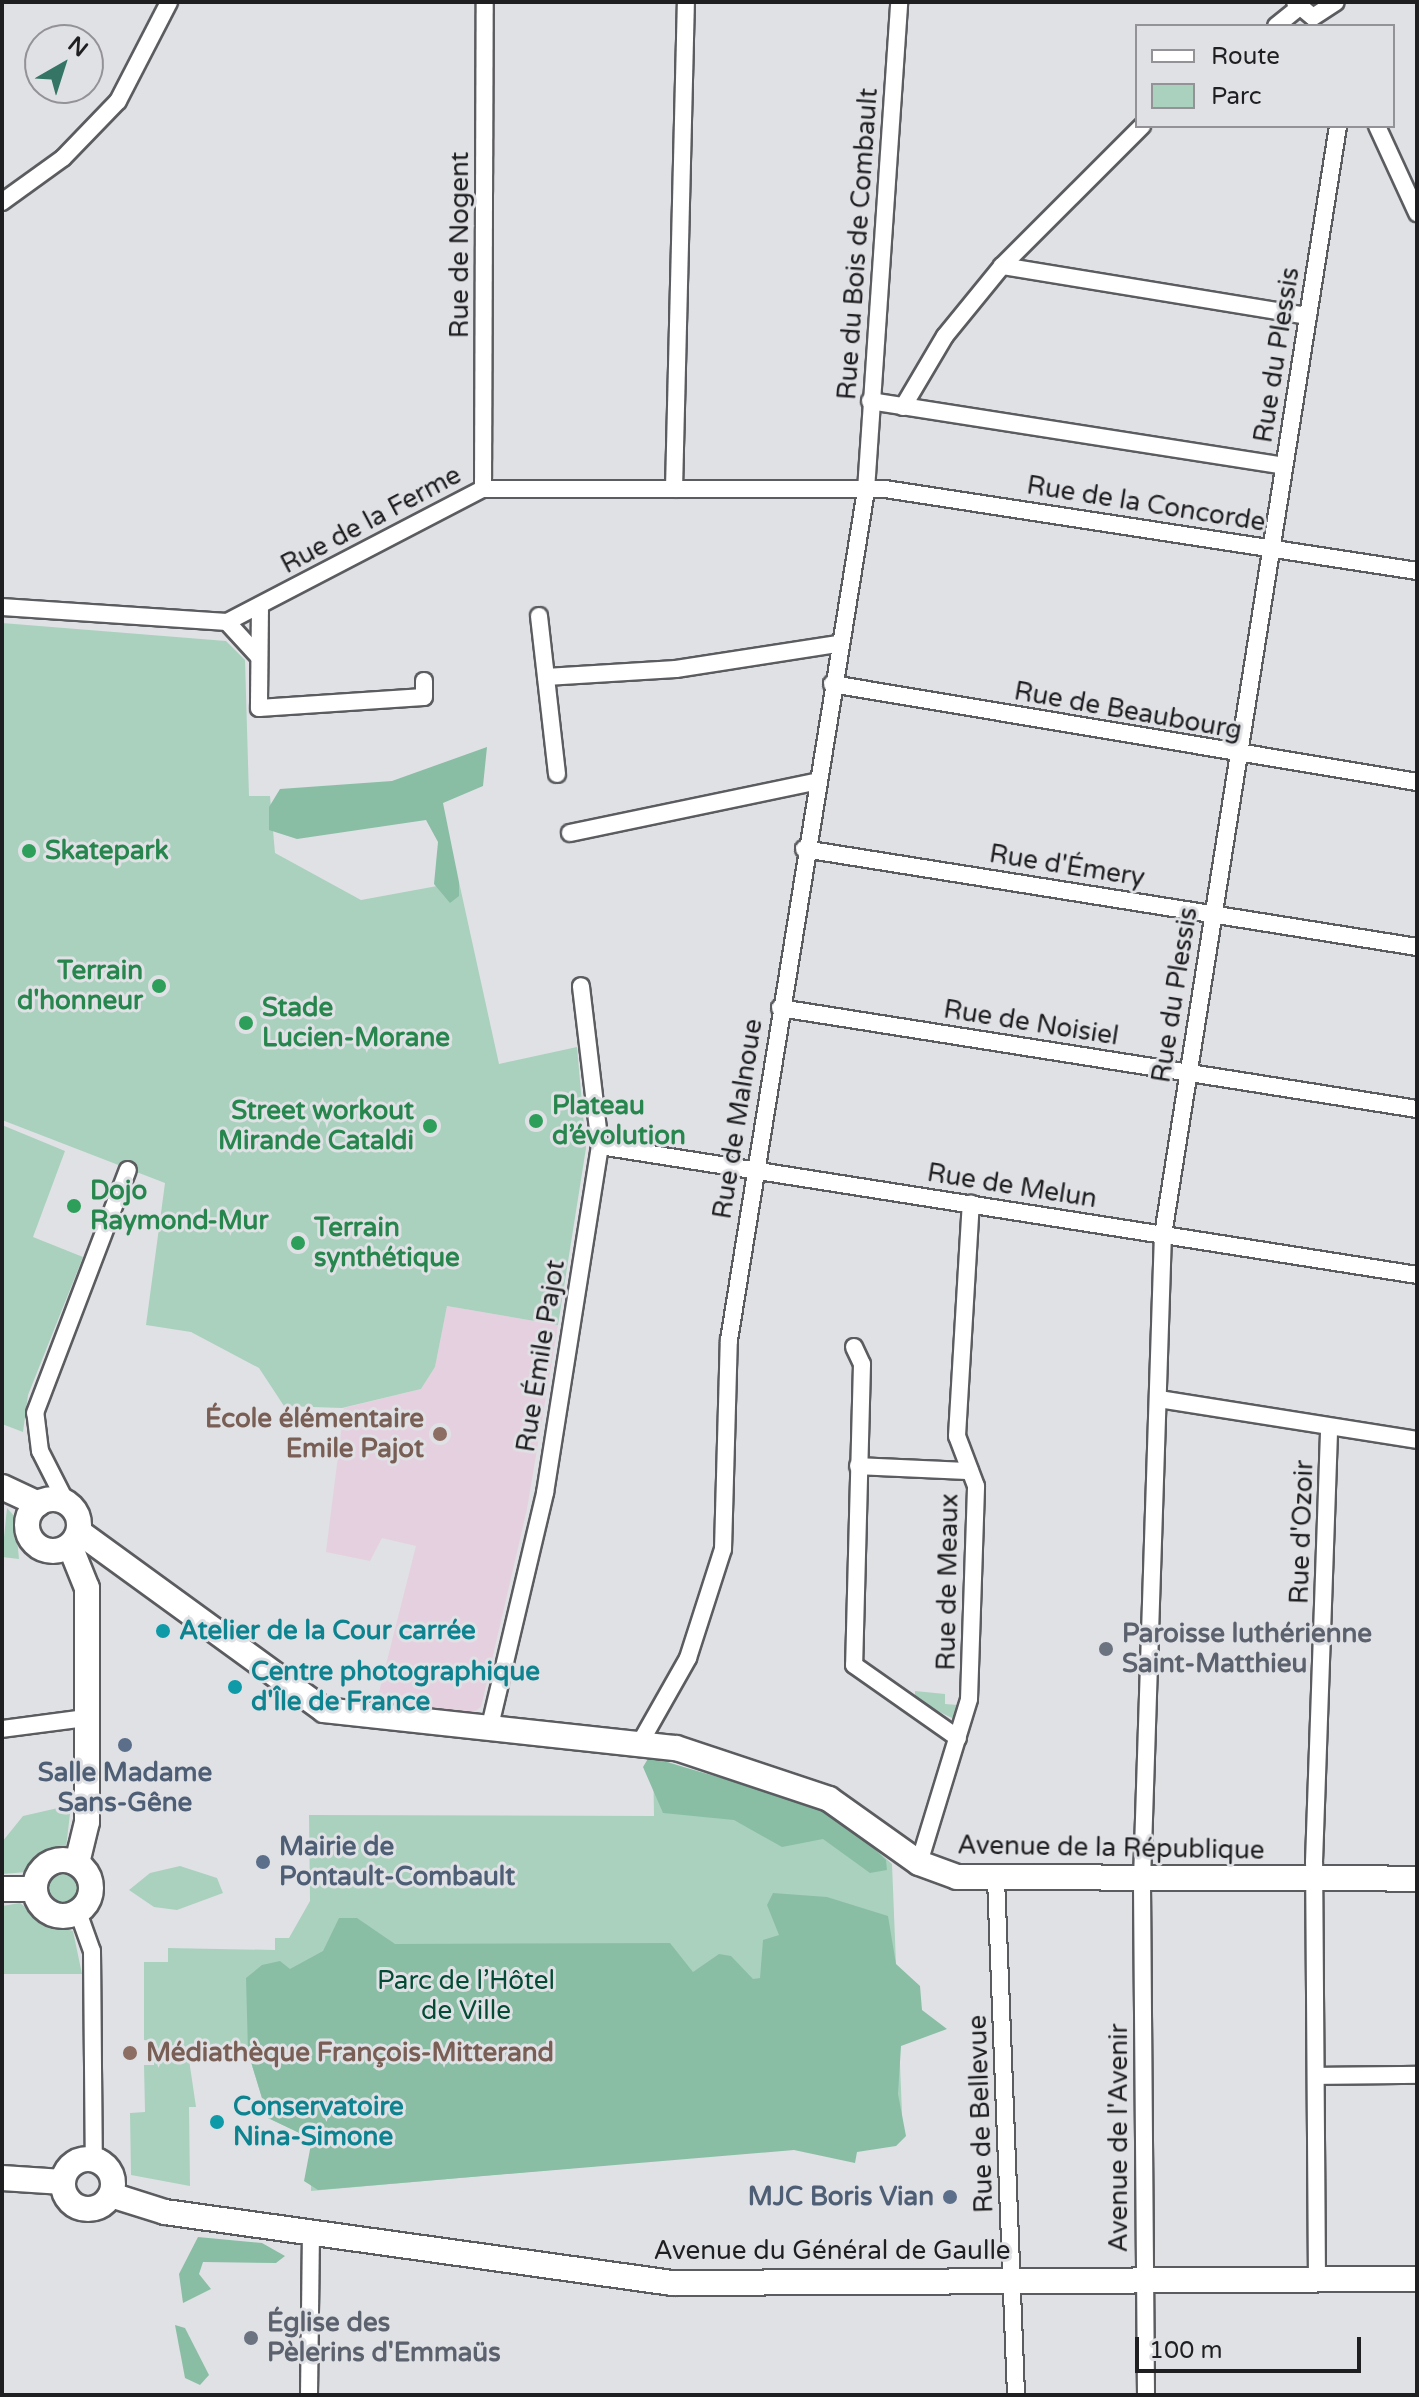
<!DOCTYPE html>
<html>
<head>
<meta charset="utf-8">
<style>
	body { margin:0 }
	#map { position:relative; width:1419px; height:2397px; overflow:hidden; background:#e0e1e5; font-family:"Varela Round",sans-serif }
	div>[style] { position:absolute }
	.education>* { inset:0; background:#e5d0df }
	.green>* { inset:0; background:#aad1be }
	.round { border-radius:50% }
	.forest>* { inset:0; background:#89bea5 }
	.roads { filter:drop-shadow(2px 0 #5b5c60) drop-shadow(-2px 0 #5b5c60) drop-shadow(0 2px #5b5c60) drop-shadow(0 -2px #5b5c60) }
	.street>* { height:16px; margin:-8px; padding:0 8px; transform-origin:8px; border-radius:8px; background:#fff }
	.secondary>* { height:24px; margin:-12px; padding:0 12px; transform-origin:12px; border-radius:12px; background:#fff }
	.secondary>.ring { margin:-12px; padding:0; box-sizing:content-box; background:none; border:24px solid #fff; border-radius:50% }
	.dots>* { width:22px; height:22px; translate:-50% -50%; box-sizing:border-box; border:4px solid #e0e1e5; border-radius:50% }
	span { translate:-50% -50%; white-space:nowrap; text-align:center; line-height:1.15; -webkit-text-stroke:6px #e0e1e5; paint-order:stroke }
	.street-label { font-size:26px; color:#1f1f21 }
	.leisure-label { font-size:26px; color:#27864d; font-weight:700 }
	.left { translate:0 -50%; text-align:left }
	.right { translate:-100% -50%; text-align:right }
	.education-label { font-size:26px; color:#785e54; font-weight:700 }
	.culture-label { font-size:26px; color:#0d838f; font-weight:700 }
	.worship-label { font-size:26px; color:#5b616d; font-weight:700 }
	.service-label { font-size:26px; color:#4e5e75; font-weight:700 }
	.park-label { font-size:26px; color:#034b34 }
	.frame { position:absolute; inset:0; border:4px solid #1f1f21; pointer-events:none }
	.legend { position:absolute; left:1135px; top:24px; width:260px; height:104px; box-sizing:border-box; background:#e0e1e5; border:2px solid #939397; margin:0; padding:10px 14px; list-style:none; font-size:24px; color:#1f1f21 }
	.legend li { display:flex; align-items:center; gap:16px; height:40px }
	.legend b { width:40px; border:2px solid #939397 }
	.north { position:absolute; left:24px; top:24px; width:80px; height:80px; box-sizing:border-box; background:#e0e1e5; border:2px solid #939397; border-radius:50%; rotate:39deg; font-size:22px; font-weight:700; line-height:32px; text-align:center; color:#1f1f21 }
	.north::after { content:''; display:block; margin:auto; width:28px; height:36px; background:#347565; clip-path:polygon(50% 0,100% 100%,50% 72%,0 100%) }
	.scale { position:absolute; left:1135px; top:2337px; width:226px; height:36px; box-sizing:border-box; border:4px solid #1f1f21; border-top:0; padding-left:10px; font-size:24px; line-height:28px; white-space:nowrap; color:#1f1f21; -webkit-text-stroke:6px #e0e1e5; paint-order:stroke }
</style>
</head>
<body>
<div id="map">
	<div class="education">
		<i style="clip-path:polygon(447px 1306px,558px 1325px,527px 1509px,481px 1707px,474px 1712px,376px 1704px,416px 1546px,382px 1538px,370px 1561px,326px 1552px,344px 1408px,421px 1389px,435px 1367px)"></i>
	</div>
	<div class="green">
		<i style="clip-path:polygon(2px 623px,226px 641px,245px 660px,249px 796px,270px 796px,275px 853px,361px 900px,459px 882px,499px 1064px,577px 1047px,586px 1148px,558px 1325px,447px 1306px,435px 1367px,421px 1389px,342px 1408px,284px 1406px,259px 1368px,191px 1332px,146px 1325px,165px 1183px,2px 1120px)"></i>
		<i style="clip-path:polygon(2px 1125px,65px 1151px,33px 1237px,83px 1257px,28px 1395px,23px 1432px,2px 1424px)"></i>
		<i style="clip-path:polygon(7px 1508px,15px 1517px,19px 1559px,2px 1557px)"></i>
		<i style="clip-path:polygon(915px 1691px,945px 1694px,945px 1704px,958px 1705px,954px 1719px,915px 1700px)"></i>
		<i style="clip-path:polygon(653px 1757px,843px 1820px,892px 1864px,903px 2139px,311px 2191px,312px 2139px,268px 2118px,248px 2052px,188px 2053px,196px 2107px,189px 2107px,190px 2186px,131px 2175px,130px 2113px,145px 2112px,144px 2065px,154px 2065px,154px 2041px,144px 2040px,144px 1962px,168px 1962px,168px 1948px,275px 1950px,275px 1938px,289px 1938px,310px 1901px,309px 1815px,654px 1816px)"></i>
		<i style="clip-path:polygon(71px 1805px,66px 1848px,41px 1856px,27px 1872px,2px 1874px,2px 1842px,23px 1816px)"></i>
		<i style="clip-path:polygon(180px 1866px,217px 1878px,223px 1893px,177px 1910px,154px 1907px,129px 1890px,150px 1873px)"></i>
		<i class="round" style="left:48px;top:1872px;width:30px;height:30px"></i>
		<i style="clip-path:polygon(20px 1903px,48px 1924px,73px 1931px,82px 1974px,2px 1974px,2px 1906px)"></i>
	</div>
	<div class="forest">
		<i style="clip-path:polygon(487px 747px,483px 786px,443px 803px,459px 882px,459px 896px,450px 903px,434px 884px,438px 842px,426px 820px,297px 839px,269px 830px,269px 807px,280px 789px,392px 781px)"></i>
		<i style="clip-path:polygon(649px 1757px,811px 1804px,844px 1820px,886px 1860px,887px 1870px,870px 1873px,823px 1839px,782px 1847px,734px 1820px,663px 1813px,643px 1767px)"></i>
		<i style="clip-path:polygon(773px 1893px,827px 1897px,888px 1916px,896px 1964px,920px 1986px,922px 2010px,947px 2029px,901px 2046px,898px 2094px,906px 2136px,896px 2146px,857px 2152px,855px 2163px,794px 2150px,318px 2190px,304px 2181px,312px 2139px,268px 2118px,248px 2052px,246px 1978px,262px 1965px,280px 1961px,290px 1969px,323px 1951px,339px 1918px,357px 1918px,395px 1944px,670px 1943px,693px 1972px,719px 1954px,731px 1956px,753px 1979px,760px 1978px,763px 1940px,779px 1935px,767px 1905px)"></i>
		<i style="clip-path:polygon(198px 2237px,262px 2243px,285px 2256px,276px 2263px,203px 2262px,199px 2274px,211px 2289px,183px 2303px,179px 2274px)"></i>
		<i style="clip-path:polygon(175px 2325px,185px 2328px,209px 2375px,200px 2385px,185px 2378px)"></i>
	</div>
	<div class="roads">
		<div class="street">
			<i style="left:1295px;top:2px;width:23px;rotate:40deg"></i>
			<i style="left:1313px;top:17px;width:27px;rotate:-33deg"></i>
			<i style="left:1276px;top:26px;width:28px;rotate:-39deg"></i>
			<i style="left:1377px;top:126px;width:96px;rotate:65.3deg"></i>
			<i style="left:2px;top:202px;width:75px;rotate:-35.8deg"></i>
			<i style="left:63px;top:158px;width:79px;rotate:-46deg"></i>
			<i style="left:118px;top:101px;width:111px;rotate:-62.7deg"></i>
			<i style="left:1002px;top:266px;width:310px;rotate:9.3deg"></i>
			<i style="left:870px;top:401px;width:418px;rotate:8.9deg"></i>
			<i style="left:903px;top:407px;width:82px;rotate:-59.4deg"></i>
			<i style="left:945px;top:336px;width:90px;rotate:-50.8deg"></i>
			<i style="left:1002px;top:266px;width:198px;rotate:-45deg"></i>
			<i style="left:483px;top:489px;width:487px;rotate:-89.8deg"></i>
			<i style="left:674px;top:489px;width:487px;rotate:-88.6deg"></i>
			<i style="left:260px;top:606px;width:102px;rotate:90.6deg"></i>
			<i style="left:259px;top:708px;width:165px;rotate:-3.8deg"></i>
			<i style="left:424px;top:697px;width:16px;rotate:-90deg"></i>
			<i style="left:2px;top:607px;width:225px;rotate:3.8deg"></i>
			<i style="left:227px;top:622px;width:288px;rotate:-27.5deg"></i>
			<i style="left:483px;top:489px;width:402px"></i>
			<i style="left:885px;top:489px;width:538px;rotate:8.76deg"></i>
			<i style="left:539px;top:616px;width:159px;rotate:83.5deg"></i>
			<i style="left:227px;top:622px;width:47px;rotate:47.6deg"></i>
			<i style="left:546px;top:677px;width:130px;rotate:-3.5deg"></i>
			<i style="left:676px;top:669px;width:164px;rotate:-8.8deg"></i>
			<i style="left:832px;top:684px;width:593px;rotate:9.51deg"></i>
			<i style="left:570px;top:833px;width:250px;rotate:-11.8deg"></i>
			<i style="left:804px;top:849px;width:621px;rotate:9.08deg"></i>
			<i style="left:780px;top:1008px;width:645px;rotate:9.01deg"></i>
			<i style="left:600px;top:1146px;width:827px;rotate:8.97deg"></i>
			<i style="left:854px;top:1347px;width:19px;rotate:65deg"></i>
			<i style="left:862px;top:1364px;width:301px;rotate:91.5deg"></i>
			<i style="left:854px;top:1665px;width:127px;rotate:35.1deg"></i>
			<i style="left:1159px;top:1399px;width:261px;rotate:9deg"></i>
			<i style="left:858px;top:1466px;width:112px;rotate:2.6deg"></i>
			<i style="left:66px;top:1502px;width:57px;rotate:-117deg"></i>
			<i style="left:40px;top:1451px;width:38px;rotate:-97deg"></i>
			<i style="left:35px;top:1413px;width:260px;rotate:-69.1deg"></i>
			<i style="left:2px;top:1729px;width:84px;rotate:-7.5deg"></i>
			<i style="left:489px;top:1730px;width:244px;rotate:-76.7deg"></i>
			<i style="left:545px;top:1493px;width:351px;rotate:-81deg"></i>
			<i style="left:600px;top:1146px;width:161px;rotate:-96.8deg"></i>
			<i style="left:640px;top:1743px;width:98px;rotate:-60.5deg"></i>
			<i style="left:688px;top:1658px;width:114px;rotate:-72.2deg"></i>
			<i style="left:723px;top:1549px;width:209px;rotate:-88.4deg"></i>
			<i style="left:729px;top:1340px;width:861px;rotate:-80.84deg"></i>
			<i style="left:866px;top:490px;width:489px;rotate:-86.1deg"></i>
			<i style="left:919px;top:1863px;width:171px;rotate:-73deg"></i>
			<i style="left:969px;top:1699px;width:213px;rotate:-88.1deg"></i>
			<i style="left:976px;top:1486px;width:53px;rotate:-110.8deg"></i>
			<i style="left:957px;top:1436px;width:233px;rotate:-86.6deg"></i>
			<i style="left:996px;top:1879px;width:516px;rotate:87.78deg"></i>
			<i style="left:78px;top:1912px;width:41px;rotate:70.3deg"></i>
			<i style="left:92px;top:1951px;width:209px;rotate:89.5deg"></i>
			<i style="left:1316px;top:2076px;width:101px;rotate:-0.6deg"></i>
			<i style="left:1317px;top:2280px;width:418px;rotate:-90.4deg"></i>
			<i style="left:1314px;top:1862px;width:435px;rotate:-88deg"></i>
			<i style="left:309px;top:2395px;width:162px;rotate:-89.3deg"></i>
			<i style="left:1146px;top:2395px;width:515px;rotate:-90.45deg"></i>
			<i style="left:1142px;top:1880px;width:645px;rotate:-88.14deg"></i>
			<i style="left:1163px;top:1235px;width:1123px;rotate:-81.03deg"></i>
		</div>
		<div class="secondary">
			<i style="left:2px;top:1487px;width:40px;rotate:25deg"></i>
			<i class="ring" style="left:27px;top:1499px;width:28px;height:28px"></i>
			<i style="left:79px;top:1532px;width:303px;rotate:36deg"></i>
			<i style="left:324px;top:1710px;width:354px;rotate:6.2deg"></i>
			<i style="left:676px;top:1748px;width:161px;rotate:18.4deg"></i>
			<i style="left:829px;top:1799px;width:110px;rotate:35.4deg"></i>
			<i style="left:919px;top:1863px;width:40px;rotate:20.2deg"></i>
			<i style="left:957px;top:1877px;width:460px;rotate:0.2deg"></i>
			<i style="left:70px;top:1546px;width:45px;rotate:68deg"></i>
			<i style="left:87px;top:1588px;width:234px;rotate:90deg"></i>
			<i style="left:87px;top:1822px;width:42px;rotate:103.7deg"></i>
			<i class="ring" style="left:35px;top:1860px;width:32px;height:32px"></i>
			<i style="left:2px;top:1889px;width:33px"></i>
			<i class="ring" style="left:63px;top:2159px;width:26px;height:26px"></i>
			<i style="left:2px;top:2178px;width:61px;rotate:3.8deg"></i>
			<i style="left:111px;top:2195px;width:57px;rotate:17.5deg"></i>
			<i style="left:165px;top:2212px;width:512px;rotate:7.97deg"></i>
			<i style="left:672px;top:2283px;width:745px;rotate:-0.31deg"></i>
		</div>
	</div>
	<div class="dots">
		<i style="left:29px;top:851px;background:#2e9e5b"></i>
		<i style="left:159px;top:986px;background:#2e9e5b"></i>
		<i style="left:246px;top:1023px;background:#2e9e5b"></i>
		<i style="left:536px;top:1121px;background:#2e9e5b"></i>
		<i style="left:430px;top:1126px;background:#2e9e5b"></i>
		<i style="left:74px;top:1206px;background:#2e9e5b"></i>
		<i style="left:298px;top:1243px;background:#2e9e5b"></i>
		<i style="left:440px;top:1434px;background:#8d6e63"></i>
		<i style="left:163px;top:1631px;background:#0f9aa8"></i>
		<i style="left:1106px;top:1649px;background:#6b7280"></i>
		<i style="left:235px;top:1687px;background:#0f9aa8"></i>
		<i style="left:125px;top:1745px;background:#5c6f8a"></i>
		<i style="left:263px;top:1862px;background:#5c6f8a"></i>
		<i style="left:130px;top:2053px;background:#8d6e63"></i>
		<i style="left:217px;top:2122px;background:#0f9aa8"></i>
		<i style="left:950px;top:2197px;background:#5c6f8a"></i>
		<i style="left:251px;top:2338px;background:#6b7280"></i>
	</div>
	<div class="street-label">
		<span style="left:858px;top:244px;rotate:-86deg">Rue du Bois de Combault</span>
		<span style="left:460px;top:245px;rotate:-90deg">Rue de Nogent</span>
		<span style="left:1277px;top:355px;rotate:-81deg">Rue du Plessis</span>
		<span style="left:1146px;top:504px;rotate:9deg">Rue de la Concorde</span>
		<span style="left:371px;top:520px;rotate:-28deg">Rue de la Ferme</span>
		<span style="left:1128px;top:711px;rotate:10deg">Rue de Beaubourg</span>
		<span style="left:1067px;top:866px;rotate:9deg">Rue d'Émery</span>
		<span style="left:1175px;top:995px;rotate:-81deg">Rue du Plessis</span>
		<span style="left:1031px;top:1023px;rotate:9deg">Rue de Noisiel</span>
		<span style="left:738px;top:1119px;rotate:-81deg">Rue de Malnoue</span>
		<span style="left:1012px;top:1186px;rotate:9deg">Rue de Melun</span>
		<span style="left:541px;top:1356px;rotate:-81deg">Rue Émile Pajot</span>
		<span style="left:1302px;top:1532px;rotate:-88deg">Rue d'Ozoir</span>
		<span style="left:948px;top:1582px;rotate:-89deg">Rue de Meaux</span>
		<span style="left:1111px;top:1848px;rotate:1deg">Avenue de la République</span>
		<span style="left:981px;top:2114px;rotate:-92deg">Rue de Bellevue</span>
		<span style="left:1119px;top:2138px;rotate:-90deg">Avenue de l'Avenir</span>
		<span style="left:832px;top:2251px">Avenue du Général de Gaulle</span>
	</div>
	<div class="leisure-label">
		<span class="left" style="left:45px;top:851px">Skatepark</span>
		<span class="right" style="left:143px;top:986px">Terrain<br>d'honneur</span>
		<span class="left" style="left:262px;top:1023px">Stade<br>Lucien-Morane</span>
		<span class="left" style="left:552px;top:1121px">Plateau<br>d’évolution</span>
		<span class="right" style="left:414px;top:1126px">Street workout<br>Mirande Cataldi</span>
		<span class="left" style="left:90px;top:1206px">Dojo<br>Raymond-Mur</span>
		<span class="left" style="left:314px;top:1243px">Terrain<br>synthétique</span>
	</div>
	<div class="education-label">
		<span class="right" style="left:424px;top:1434px">École élémentaire<br>Emile Pajot</span>
		<span class="left" style="left:146px;top:2053px">Médiathèque François-Mitterand</span>
	</div>
	<div class="culture-label">
		<span class="left" style="left:179px;top:1631px">Atelier de la Cour carrée</span>
		<span class="left" style="left:251px;top:1687px">Centre photographique<br>d'Île de France</span>
		<span class="left" style="left:233px;top:2122px">Conservatoire<br>Nina-Simone</span>
	</div>
	<div class="worship-label">
		<span class="left" style="left:1122px;top:1649px">Paroisse luthérienne<br>Saint-Matthieu</span>
		<span class="left" style="left:267px;top:2338px">Église des<br>Pèlerins d'Emmaüs</span>
	</div>
	<div class="service-label">
		<span style="left:125px;top:1788px">Salle Madame<br>Sans-Gêne</span>
		<span class="left" style="left:279px;top:1862px">Mairie de<br>Pontault-Combault</span>
		<span class="right" style="left:934px;top:2197px">MJC Boris Vian</span>
	</div>
	<div class="park-label">
		<span style="left:466px;top:1996px">Parc de l’Hôtel<br>de Ville</span>
	</div>
	<div class="frame"></div>
	<ul class="legend">
	<li><b style="height:10px;background:#fff"></b>Route</li>
	<li><b style="height:22px;background:#aad1be"></b>Parc</li>
	</ul>
	<div class="north">N</div>
	<div class="scale">100 m</div>
</div>
</body>
</html>
